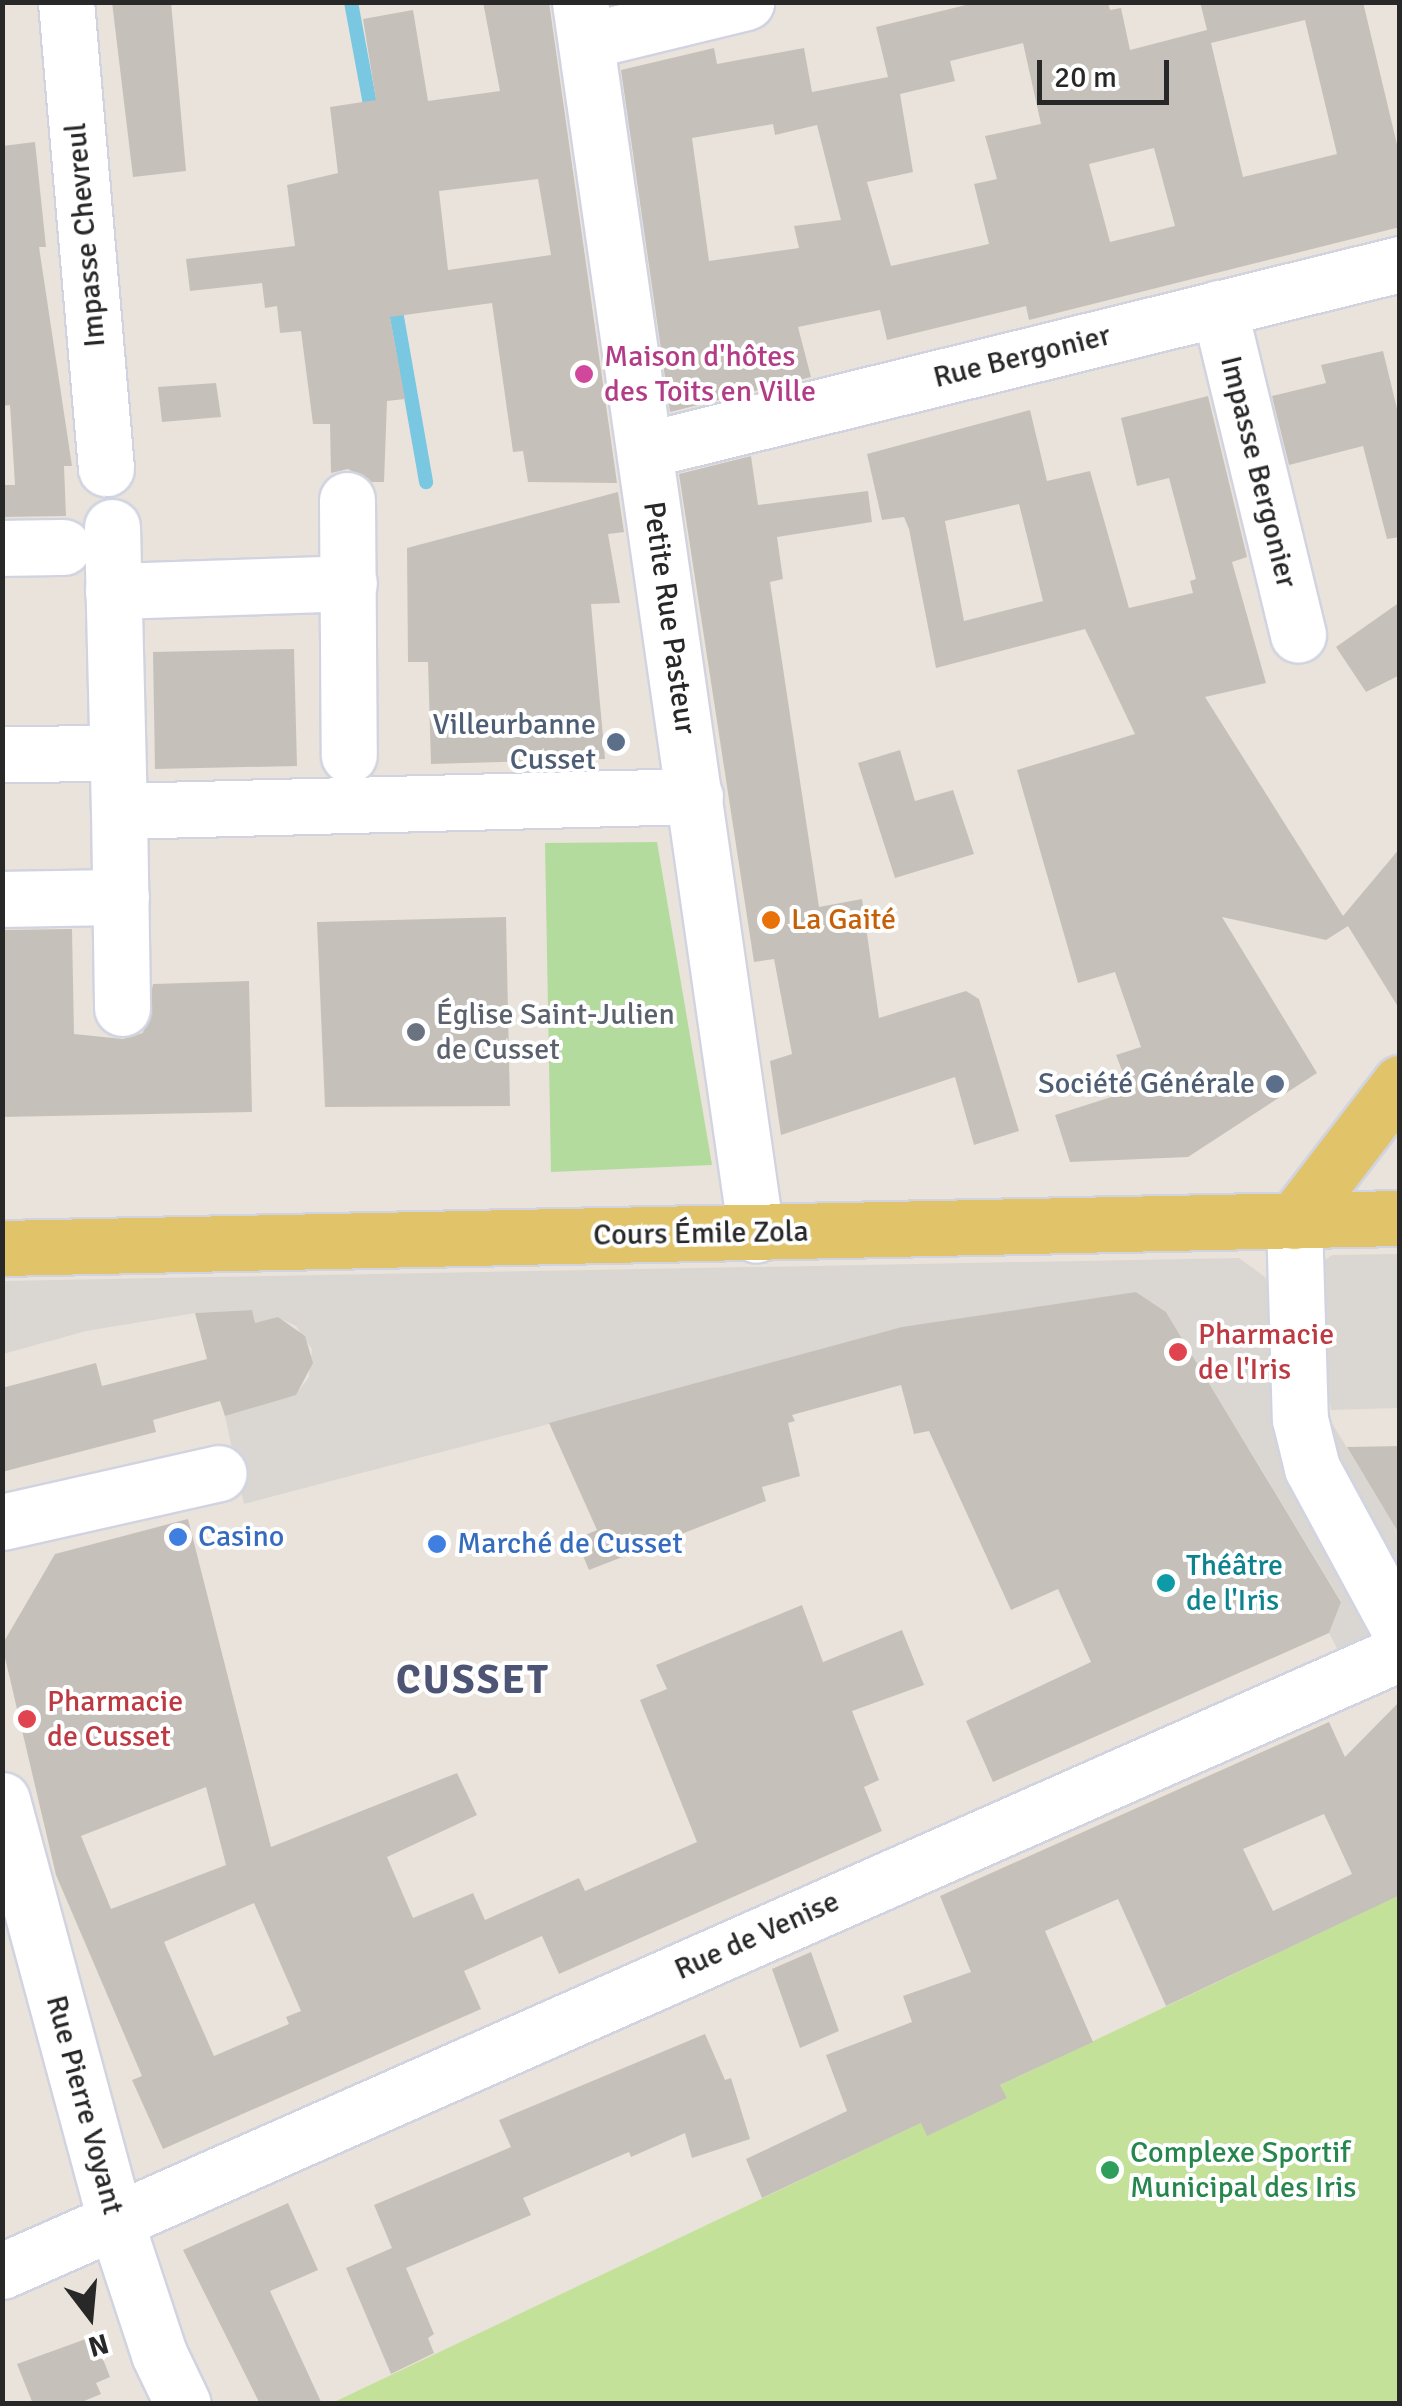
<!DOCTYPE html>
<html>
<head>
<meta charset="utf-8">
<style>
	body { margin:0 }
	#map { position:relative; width:1402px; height:2406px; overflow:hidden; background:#e9e3db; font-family:Signika,sans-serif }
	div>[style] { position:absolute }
	.green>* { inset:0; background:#b3db9d }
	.pitch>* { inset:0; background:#c4e19a }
	.plaza>* { inset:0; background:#dad6d2 }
	.stream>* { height:14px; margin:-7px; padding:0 7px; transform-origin:7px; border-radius:7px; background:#79c7e1 }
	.building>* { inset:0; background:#c5c1ba }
	.roads { filter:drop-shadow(2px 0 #d1d4e0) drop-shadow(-2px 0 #d1d4e0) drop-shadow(0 2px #d1d4e0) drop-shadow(0 -2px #d1d4e0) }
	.minor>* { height:55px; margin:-27.5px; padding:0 27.5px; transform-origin:27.5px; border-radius:27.5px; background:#fff }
	.major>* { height:55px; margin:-27.5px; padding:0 27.5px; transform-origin:27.5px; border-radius:27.5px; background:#e1c369 }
	.dots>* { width:28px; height:28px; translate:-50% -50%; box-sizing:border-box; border:5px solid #fff; border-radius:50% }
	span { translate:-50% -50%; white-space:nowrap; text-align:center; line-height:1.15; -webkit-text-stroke:8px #fff; paint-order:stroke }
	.street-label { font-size:30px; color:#282828 }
	.hotel-label { font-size:30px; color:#b23c85 }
	.left { translate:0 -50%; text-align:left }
	.service-label { font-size:30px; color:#4e5e75 }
	.right { translate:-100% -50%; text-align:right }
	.food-label { font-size:30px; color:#c56008 }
	.worship-label { font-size:30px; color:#5b616d }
	.health-label { font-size:30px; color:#be3a42 }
	.shop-label { font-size:30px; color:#366cbe }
	.culture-label { font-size:30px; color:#0d838f }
	.leisure-label { font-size:30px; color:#27864d }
	.district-label { font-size:40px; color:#4e5574; font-weight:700; letter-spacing:2.5px }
	.frame { position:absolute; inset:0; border:5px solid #282828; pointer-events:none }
	.north { position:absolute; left:40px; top:2266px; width:100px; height:100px; -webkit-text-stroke:8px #fff; paint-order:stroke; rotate:164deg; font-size:28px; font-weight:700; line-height:40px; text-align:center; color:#282828 }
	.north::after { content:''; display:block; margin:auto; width:35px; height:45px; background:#282828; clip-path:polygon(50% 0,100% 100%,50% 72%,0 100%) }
	.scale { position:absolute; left:1037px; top:60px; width:132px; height:45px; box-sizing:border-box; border:5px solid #282828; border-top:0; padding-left:12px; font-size:30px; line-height:35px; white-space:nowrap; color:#282828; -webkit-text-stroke:8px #fff; paint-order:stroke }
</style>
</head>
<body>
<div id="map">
	<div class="green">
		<i style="clip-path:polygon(657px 842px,712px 1165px,551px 1172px,545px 843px)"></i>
	</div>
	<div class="pitch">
		<i style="clip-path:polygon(1399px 1895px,1399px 2403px,330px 2404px,1228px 1977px)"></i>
	</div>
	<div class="plaza">
		<i style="clip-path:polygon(1399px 1254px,1399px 1408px,1331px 1410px,1330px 1403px,1320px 1404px,1399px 1532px,1399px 1593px,1331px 1483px,1316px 1395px,1321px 1263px,1332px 1255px)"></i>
		<i style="clip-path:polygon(1239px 1258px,1269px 1280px,1380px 1636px,1340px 1654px,1329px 1633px,1341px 1601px,1166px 1312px,1136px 1292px,697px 1385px,244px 1504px,225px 1416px,300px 1389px,309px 1377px,312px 1349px,296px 1326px,283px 1320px,255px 1323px,252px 1310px,195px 1313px,86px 1331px,3px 1354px,3px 1281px)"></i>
	</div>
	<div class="stream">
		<i style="left:351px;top:2px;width:115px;rotate:79.5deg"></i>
		<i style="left:394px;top:300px;width:185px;rotate:80deg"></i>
	</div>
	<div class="building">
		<i style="clip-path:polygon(112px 2px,171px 2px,186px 171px,133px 177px)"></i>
		<i style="clip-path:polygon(evenodd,483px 2px,549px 2px,617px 483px,528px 482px,523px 451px,513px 452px,492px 303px,390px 317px,405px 399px,387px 401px,384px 482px,372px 482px,348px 469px,331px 473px,330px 424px,313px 424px,301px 331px,280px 333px,277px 306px,265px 308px,262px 283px,190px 291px,186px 259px,295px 246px,287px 185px,338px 173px,330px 107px,376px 100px,363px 19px,413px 10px,428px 101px,500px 91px,483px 2px,538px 179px,551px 255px,448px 270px,439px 191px,538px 179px)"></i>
		<i style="clip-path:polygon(evenodd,978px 2px,1108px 2px,1110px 10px,1121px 8px,1130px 50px,1207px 30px,1200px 2px,1363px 2px,1400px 157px,1400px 227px,1029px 320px,1026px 306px,887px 340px,880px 310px,798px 327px,811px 377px,670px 412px,621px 70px,714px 48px,717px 64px,804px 48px,812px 92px,888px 77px,876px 27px,978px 2px,1305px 20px,1337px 154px,1243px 177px,1211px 43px,1305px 20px,978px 2px,1023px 43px,1041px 124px,985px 136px,997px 179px,974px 184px,989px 244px,891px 266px,867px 182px,913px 172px,900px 94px,955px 81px,950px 61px,1023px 43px,978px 2px,773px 124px,775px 135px,817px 125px,841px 220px,794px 226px,799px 248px,709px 261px,692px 138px,773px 124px,978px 2px,1154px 148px,1175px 226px,1110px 242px,1089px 164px,1154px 148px)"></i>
		<i style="clip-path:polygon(35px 142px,46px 247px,39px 247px,72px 466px,64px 466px,66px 516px,2px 517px,2px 485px,15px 485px,10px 405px,2px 406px,2px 146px)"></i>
		<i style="clip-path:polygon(1383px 351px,1400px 421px,1400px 537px,1387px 539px,1363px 446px,1289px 465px,1272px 396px,1326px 383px,1321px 365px)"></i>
		<i style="clip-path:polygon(216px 383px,221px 417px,162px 422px,158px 387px)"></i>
		<i style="clip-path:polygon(evenodd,1208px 396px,1247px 557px,1232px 562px,1266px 683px,1205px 697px,1343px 916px,1400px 848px,1400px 1010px,1348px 926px,1326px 940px,1222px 917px,1317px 1073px,1188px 1157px,1070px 1162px,1055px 1115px,1130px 1091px,1116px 1055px,1141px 1047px,1115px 972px,1078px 983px,1017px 770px,1135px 734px,1085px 629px,936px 668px,909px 529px,904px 517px,882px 520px,867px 454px,1030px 410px,1047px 481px,1090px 471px,1129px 608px,1193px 593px,1190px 581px,1196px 579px,1169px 478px,1137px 486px,1121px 418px,1208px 396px,1019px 504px,1043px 601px,964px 621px,945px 521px,1019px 504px)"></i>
		<i style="clip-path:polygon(751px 456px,758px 505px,868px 491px,872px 522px,777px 537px,783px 579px,770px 582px,819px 907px,862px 899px,879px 1018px,966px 991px,979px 999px,1019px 1131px,974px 1145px,955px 1077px,781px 1135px,770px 1061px,792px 1054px,774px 959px,754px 962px,679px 474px)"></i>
		<i style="clip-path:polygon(618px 492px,624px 532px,608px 534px,620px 603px,591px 604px,605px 759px,431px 764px,428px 662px,408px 662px,407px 548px)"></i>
		<i style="clip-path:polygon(1400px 602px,1400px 675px,1366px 692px,1336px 647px)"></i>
		<i style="clip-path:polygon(294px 649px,297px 766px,155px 769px,153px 652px)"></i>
		<i style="clip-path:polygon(900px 750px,915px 801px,953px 790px,974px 854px,895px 878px,858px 763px)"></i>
		<i style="clip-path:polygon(506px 917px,510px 1106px,325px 1107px,317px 922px)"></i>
		<i style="clip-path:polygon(72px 929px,74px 1034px,123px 1039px,143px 1033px,153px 984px,249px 981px,252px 1112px,2px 1117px,2px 930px)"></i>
		<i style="clip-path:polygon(1136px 1292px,1166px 1312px,1341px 1602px,1329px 1633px,993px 1782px,966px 1721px,1091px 1662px,1058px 1589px,1011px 1610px,929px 1431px,914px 1434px,901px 1385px,792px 1415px,795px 1421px,788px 1423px,800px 1476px,762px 1487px,766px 1501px,589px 1570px,576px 1539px,597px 1530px,549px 1423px,902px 1327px)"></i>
		<i style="clip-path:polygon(252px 1310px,255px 1323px,278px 1317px,305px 1336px,313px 1363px,296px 1395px,225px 1416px,220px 1401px,153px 1420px,156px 1432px,2px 1472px,2px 1388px,96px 1363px,102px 1386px,207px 1359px,195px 1313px)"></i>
		<i style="clip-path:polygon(1400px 1446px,1400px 1535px,1347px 1447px)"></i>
		<i style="clip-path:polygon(evenodd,188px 1519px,271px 1847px,457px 1773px,477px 1815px,387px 1857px,413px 1918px,473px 1893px,485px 1920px,579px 1878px,585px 1891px,697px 1842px,640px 1700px,667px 1689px,656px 1665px,802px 1605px,823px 1662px,902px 1630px,924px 1685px,852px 1711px,879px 1780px,864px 1787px,882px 1831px,559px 1974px,542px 1936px,464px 1971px,481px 2009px,163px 2149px,132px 2080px,142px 2076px,56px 1875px,2px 1645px,55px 1554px,188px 1519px,206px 1787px,226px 1865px,111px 1909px,81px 1836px,206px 1787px,188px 1519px,254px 1903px,301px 2011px,286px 2017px,289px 2024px,214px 2056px,164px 1942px,254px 1903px)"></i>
		<i style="clip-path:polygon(evenodd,1400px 1701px,1400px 1895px,1166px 2006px,1118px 1899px,1045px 1931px,1093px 2042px,1000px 2085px,1007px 2098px,927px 2136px,921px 2123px,762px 2198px,746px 2159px,847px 2111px,826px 2055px,912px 2022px,903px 1996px,971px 1972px,940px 1896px,1329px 1722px,1345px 1757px,1400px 1701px,1324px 1814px,1352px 1874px,1273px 1911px,1243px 1849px,1324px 1814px)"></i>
		<i style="clip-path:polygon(811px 1952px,839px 2031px,800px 2048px,772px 1969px)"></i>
		<i style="clip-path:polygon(705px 2034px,725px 2080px,731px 2078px,750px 2139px,692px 2158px,685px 2133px,631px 2157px,629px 2152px,523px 2198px,531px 2215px,406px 2268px,434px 2334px,428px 2338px,434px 2353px,391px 2374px,346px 2268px,392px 2248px,374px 2205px,511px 2147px,499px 2120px)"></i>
		<i style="clip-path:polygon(288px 2203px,318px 2270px,270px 2291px,322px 2404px,260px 2404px,183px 2250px)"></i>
		<i style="clip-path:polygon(94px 2336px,110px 2377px,96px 2383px,101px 2394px,77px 2404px,33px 2404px,17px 2364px)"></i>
	</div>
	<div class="roads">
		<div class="minor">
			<i style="left:66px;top:2px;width:468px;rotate:85.1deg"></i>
			<i style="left:580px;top:2px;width:1245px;rotate:81.87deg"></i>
			<i style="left:586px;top:41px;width:165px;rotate:-13.7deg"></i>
			<i style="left:1219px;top:308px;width:336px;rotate:76.4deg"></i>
			<i style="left:645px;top:450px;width:778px;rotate:-13.84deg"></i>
			<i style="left:347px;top:500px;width:255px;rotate:89.6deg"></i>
			<i style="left:112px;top:527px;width:284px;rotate:88.6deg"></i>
			<i style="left:119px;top:811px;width:576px;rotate:-1.49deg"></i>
			<i style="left:2px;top:548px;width:61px;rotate:-0.9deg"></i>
			<i style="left:113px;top:591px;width:236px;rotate:-1.9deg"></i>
			<i style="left:2px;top:754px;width:115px;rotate:-0.5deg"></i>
			<i style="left:119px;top:811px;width:197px;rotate:89.1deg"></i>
			<i style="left:2px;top:899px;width:119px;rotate:-1deg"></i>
			<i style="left:1294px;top:1221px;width:198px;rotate:88.3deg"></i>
			<i style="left:1300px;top:1419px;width:50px;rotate:76.2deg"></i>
			<i style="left:1312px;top:1468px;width:185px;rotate:61.6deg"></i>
			<i style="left:2px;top:1522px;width:222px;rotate:-12.7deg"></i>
			<i style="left:2px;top:1800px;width:435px;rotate:74.9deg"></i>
			<i style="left:115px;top:2220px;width:141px;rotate:71.8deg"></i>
			<i style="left:159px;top:2354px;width:55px;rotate:64.4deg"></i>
			<i style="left:2px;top:2271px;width:1529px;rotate:-23.85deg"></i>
		</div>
		<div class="major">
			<i style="left:1294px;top:1221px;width:174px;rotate:-52.5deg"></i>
			<i style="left:2px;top:1248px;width:1398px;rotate:-1.23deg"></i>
		</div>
	</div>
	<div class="dots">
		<i style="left:584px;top:374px;background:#d1479c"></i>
		<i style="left:616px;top:742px;background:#5c6f8a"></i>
		<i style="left:771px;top:920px;background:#e8710a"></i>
		<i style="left:416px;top:1032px;background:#6b7280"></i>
		<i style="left:1275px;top:1084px;background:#5c6f8a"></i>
		<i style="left:1178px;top:1352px;background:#e0444e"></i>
		<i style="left:178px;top:1537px;background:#3f7fe0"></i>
		<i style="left:437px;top:1544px;background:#3f7fe0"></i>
		<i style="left:1166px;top:1583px;background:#0f9aa8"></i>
		<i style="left:27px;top:1719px;background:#e0444e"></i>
		<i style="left:1110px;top:2170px;background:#2e9e5b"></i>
	</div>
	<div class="street-label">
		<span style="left:86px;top:235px;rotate:-95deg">Impasse Chevreul</span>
		<span style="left:1022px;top:357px;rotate:-14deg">Rue Bergonier</span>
		<span style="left:1258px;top:472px;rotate:76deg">Impasse Bergonier</span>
		<span style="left:669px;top:618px;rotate:82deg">Petite Rue Pasteur</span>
		<span style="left:701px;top:1234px;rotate:-1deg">Cours Émile Zola</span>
		<span style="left:757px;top:1936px;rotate:-24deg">Rue de Venise</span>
		<span style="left:84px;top:2105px;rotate:75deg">Rue Pierre Voyant</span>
	</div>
	<div class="hotel-label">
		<span class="left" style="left:604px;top:374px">Maison d'hôtes<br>des Toits en Ville</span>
	</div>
	<div class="service-label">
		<span class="right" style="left:596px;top:742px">Villeurbanne<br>Cusset</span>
		<span class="right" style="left:1255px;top:1084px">Société Générale</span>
	</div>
	<div class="food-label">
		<span class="left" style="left:791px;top:920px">La Gaité</span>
	</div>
	<div class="worship-label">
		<span class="left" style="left:436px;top:1032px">Église Saint-Julien<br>de Cusset</span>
	</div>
	<div class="health-label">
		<span class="left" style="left:1198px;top:1352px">Pharmacie<br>de l'Iris</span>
		<span class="left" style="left:47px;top:1719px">Pharmacie<br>de Cusset</span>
	</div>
	<div class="shop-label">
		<span class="left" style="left:198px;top:1537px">Casino</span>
		<span class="left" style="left:457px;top:1544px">Marché de Cusset</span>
	</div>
	<div class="culture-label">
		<span class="left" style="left:1186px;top:1583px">Théâtre<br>de l'Iris</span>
	</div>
	<div class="leisure-label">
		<span class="left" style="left:1130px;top:2170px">Complexe Sportif<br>Municipal des Iris</span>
	</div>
	<div class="district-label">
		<span style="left:473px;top:1680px">CUSSET</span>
	</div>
	<div class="frame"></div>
	<div class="north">N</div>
	<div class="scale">20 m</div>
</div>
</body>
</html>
